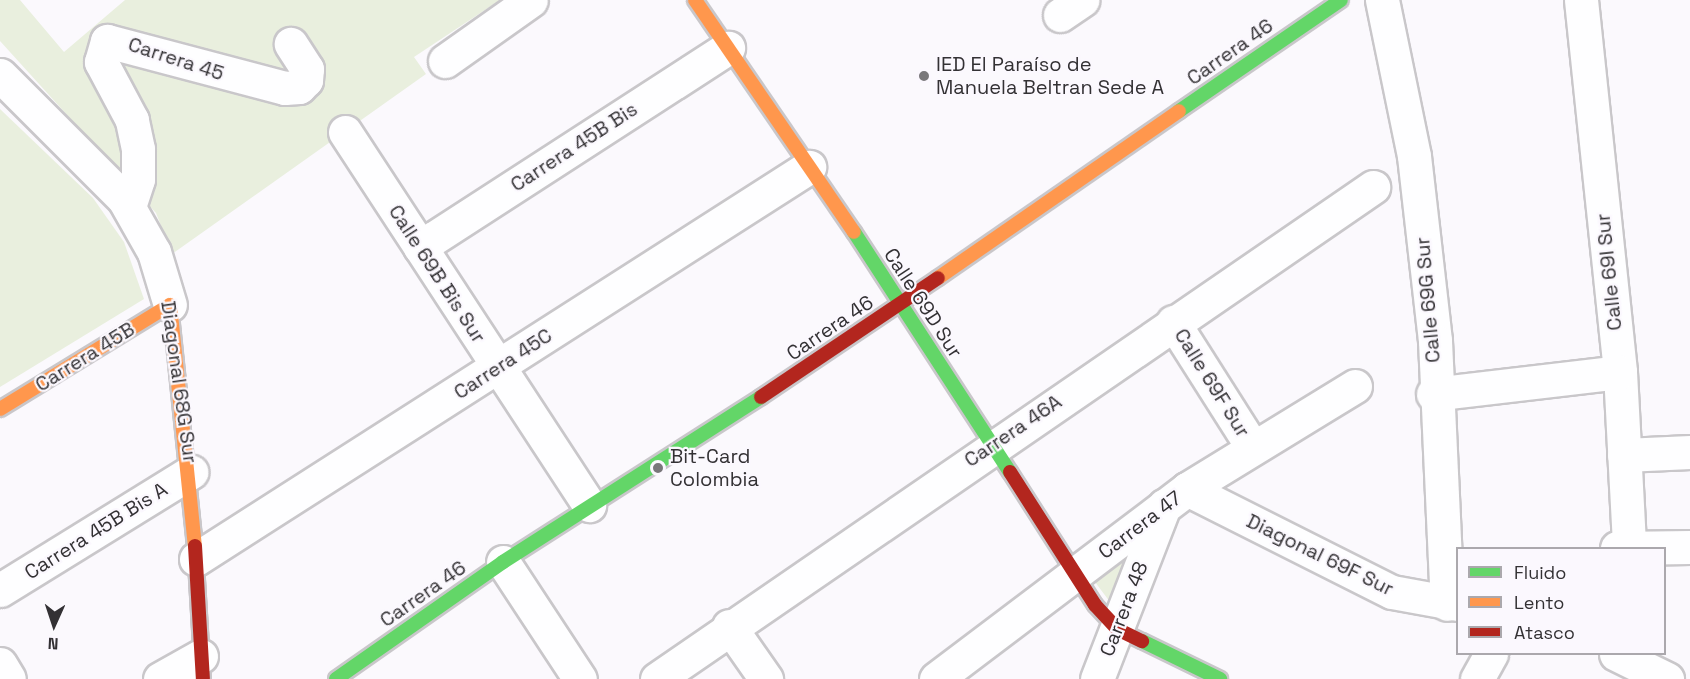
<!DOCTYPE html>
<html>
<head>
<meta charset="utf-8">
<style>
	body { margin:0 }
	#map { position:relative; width:1690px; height:679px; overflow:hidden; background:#fbf9fd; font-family:"Space Grotesk",sans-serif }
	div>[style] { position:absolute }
	.green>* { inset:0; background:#e9efde }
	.roads { filter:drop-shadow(2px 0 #c9c7ca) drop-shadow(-2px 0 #c9c7ca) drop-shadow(0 2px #c9c7ca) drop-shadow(0 -2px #c9c7ca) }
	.street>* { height:33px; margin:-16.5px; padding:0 16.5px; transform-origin:16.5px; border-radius:16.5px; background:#fefeff }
	.fast>* { height:14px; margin:-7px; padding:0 7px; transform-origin:7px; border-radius:7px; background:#63d668 }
	.slow>* { height:14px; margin:-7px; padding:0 7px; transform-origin:7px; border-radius:7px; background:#ff974d }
	.jam>* { height:14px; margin:-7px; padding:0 7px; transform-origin:7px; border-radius:7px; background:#b3261e }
	.dots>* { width:16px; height:16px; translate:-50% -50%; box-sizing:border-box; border:3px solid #fbf8fe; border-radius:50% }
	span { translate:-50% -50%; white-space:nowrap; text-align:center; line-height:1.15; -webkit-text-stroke:4.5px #fbf8fe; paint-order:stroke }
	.street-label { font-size:20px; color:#333134 }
	.poi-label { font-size:20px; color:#333134 }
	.left { translate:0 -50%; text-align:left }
	.legend { position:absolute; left:1456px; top:547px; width:210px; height:108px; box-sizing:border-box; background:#fbf8fe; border:2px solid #aba8ad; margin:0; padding:8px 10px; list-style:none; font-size:18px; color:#333134 }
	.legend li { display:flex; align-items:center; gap:12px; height:30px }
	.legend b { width:30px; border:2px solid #aba8ad }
	.north { position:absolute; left:24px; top:595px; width:60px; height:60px; -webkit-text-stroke:4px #fbf8fe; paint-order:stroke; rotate:183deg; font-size:16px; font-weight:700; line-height:24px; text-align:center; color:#333134 }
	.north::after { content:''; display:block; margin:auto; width:21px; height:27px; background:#333134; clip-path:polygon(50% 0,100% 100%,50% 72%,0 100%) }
</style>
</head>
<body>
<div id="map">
	<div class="green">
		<i style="clip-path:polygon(0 0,20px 0,64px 52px,125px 0,500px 0,414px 57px,426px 74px,172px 254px,156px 213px,0 41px)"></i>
		<i style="clip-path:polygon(0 109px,93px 198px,124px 242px,144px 299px,0 387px)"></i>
		<i style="clip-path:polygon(1140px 542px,1113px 606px,1092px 578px)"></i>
	</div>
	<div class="roads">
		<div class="street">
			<i style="left:1382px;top:0;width:159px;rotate:78.4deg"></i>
			<i style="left:1414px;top:156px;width:186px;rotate:83.5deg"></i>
			<i style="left:1435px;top:341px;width:263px;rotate:87.4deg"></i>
			<i style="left:1581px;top:0;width:374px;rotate:84deg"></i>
			<i style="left:1620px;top:372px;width:173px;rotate:87deg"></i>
			<i style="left:1060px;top:15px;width:27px;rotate:-34deg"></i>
			<i style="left:445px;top:61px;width:105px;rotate:-35.3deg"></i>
			<i style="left:0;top:75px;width:175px;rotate:45deg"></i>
			<i style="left:124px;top:199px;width:61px;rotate:60.5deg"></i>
			<i style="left:154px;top:252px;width:55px;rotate:73.2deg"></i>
			<i style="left:345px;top:132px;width:446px;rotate:56.8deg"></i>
			<i style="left:129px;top:207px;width:29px;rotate:-72deg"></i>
			<i style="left:138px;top:179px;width:30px;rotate:-90deg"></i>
			<i style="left:138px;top:149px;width:30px;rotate:-102deg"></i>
			<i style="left:132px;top:120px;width:66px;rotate:-118.1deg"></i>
			<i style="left:101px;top:62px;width:22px;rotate:-74deg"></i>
			<i style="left:107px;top:41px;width:184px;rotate:14.8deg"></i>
			<i style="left:285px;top:88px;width:14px;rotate:-4deg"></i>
			<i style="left:299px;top:87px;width:10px;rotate:-45deg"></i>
			<i style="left:306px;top:80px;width:11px;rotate:-85deg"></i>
			<i style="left:307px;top:69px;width:30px;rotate:-123deg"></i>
			<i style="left:420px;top:247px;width:367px;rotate:-32.9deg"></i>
			<i style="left:1173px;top:322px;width:146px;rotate:57.6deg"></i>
			<i style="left:1433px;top:394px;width:188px;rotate:-6.7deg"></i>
			<i style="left:1624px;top:455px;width:66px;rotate:-2.6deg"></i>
			<i style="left:1187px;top:489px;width:229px;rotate:26.7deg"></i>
			<i style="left:1392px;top:592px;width:67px;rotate:10.3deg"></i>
			<i style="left:1617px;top:548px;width:73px;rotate:-0.8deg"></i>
			<i style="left:196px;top:559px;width:728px;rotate:-32.6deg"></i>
			<i style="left:503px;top:562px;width:140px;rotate:56.7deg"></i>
			<i style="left:0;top:590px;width:225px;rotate:-31.7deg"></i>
			<i style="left:729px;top:626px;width:65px;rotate:55.1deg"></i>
			<i style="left:1616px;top:654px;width:57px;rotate:26.1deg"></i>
			<i style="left:0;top:664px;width:17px;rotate:59deg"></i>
			<i style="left:160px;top:679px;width:47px;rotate:-29.3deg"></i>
			<i style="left:657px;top:679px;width:869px;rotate:-34.49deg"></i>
			<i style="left:936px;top:679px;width:315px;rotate:-37.1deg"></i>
			<i style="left:1187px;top:489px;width:197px;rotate:-31.5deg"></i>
			<i style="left:1097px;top:679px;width:186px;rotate:-68.8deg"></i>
			<i style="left:1477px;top:679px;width:29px;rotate:-61deg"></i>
		</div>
		<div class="fast">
			<i style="left:1179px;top:111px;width:196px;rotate:-34.4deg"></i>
			<i style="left:854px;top:232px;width:286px;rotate:57deg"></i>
			<i style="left:1142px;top:641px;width:87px;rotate:26deg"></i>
			<i style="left:336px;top:679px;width:204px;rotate:-35deg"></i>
			<i style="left:503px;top:562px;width:306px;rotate:-32.6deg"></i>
		</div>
		<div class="slow">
			<i style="left:695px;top:0;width:281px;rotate:55.6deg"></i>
			<i style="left:938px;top:278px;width:293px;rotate:-34.7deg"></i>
			<i style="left:0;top:409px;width:199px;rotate:-31.5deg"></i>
			<i style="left:170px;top:305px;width:242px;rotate:84.1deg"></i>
		</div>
		<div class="jam">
			<i style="left:761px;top:397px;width:213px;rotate:-33.9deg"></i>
			<i style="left:1010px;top:472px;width:158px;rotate:57.4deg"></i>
			<i style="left:1095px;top:605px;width:33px;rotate:47deg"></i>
			<i style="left:1117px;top:629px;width:28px;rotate:26deg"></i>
			<i style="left:195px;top:546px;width:133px;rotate:86.6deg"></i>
		</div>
	</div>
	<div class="dots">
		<i style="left:924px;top:76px;background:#79777a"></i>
		<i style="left:658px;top:468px;background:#79777a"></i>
	</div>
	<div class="street-label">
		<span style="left:1230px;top:52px;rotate:-35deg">Carrera 46</span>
		<span style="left:176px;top:59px;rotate:18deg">Carrera 45</span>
		<span style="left:574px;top:147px;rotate:-33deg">Carrera 45B Bis</span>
		<span style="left:1609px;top:272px;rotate:-96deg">Calle 69I Sur</span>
		<span style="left:437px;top:274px;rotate:57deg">Calle 69B Bis Sur</span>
		<span style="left:1428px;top:300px;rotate:-95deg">Calle 69G Sur</span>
		<span style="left:923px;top:303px;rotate:57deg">Calle 69D Sur</span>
		<span style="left:830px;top:328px;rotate:-34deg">Carrera 46</span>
		<span style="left:85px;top:357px;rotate:-32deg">Carrera 45B</span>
		<span style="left:503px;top:364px;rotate:-33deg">Carrera 45C</span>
		<span style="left:179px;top:382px;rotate:82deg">Diagonal 68G Sur</span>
		<span style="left:1212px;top:383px;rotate:58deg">Calle 69F Sur</span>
		<span style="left:1013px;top:431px;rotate:-34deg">Carrera 46A</span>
		<span style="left:1140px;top:525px;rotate:-37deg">Carrera 47</span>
		<span style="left:96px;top:531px;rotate:-32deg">Carrera 45B Bis A</span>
		<span style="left:1320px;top:555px;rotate:26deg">Diagonal 69F Sur</span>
		<span style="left:423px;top:594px;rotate:-35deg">Carrera 46</span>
		<span style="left:1124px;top:609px;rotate:-69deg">Carrera 48</span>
	</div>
	<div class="poi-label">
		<span class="left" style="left:936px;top:76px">IED El Paraíso de<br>Manuela Beltran Sede A</span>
		<span class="left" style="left:670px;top:468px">Bit-Card<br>Colombia</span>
	</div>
	<ul class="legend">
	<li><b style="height:8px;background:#63d668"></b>Fluido</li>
	<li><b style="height:8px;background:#ff974d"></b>Lento</li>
	<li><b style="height:8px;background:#b3261e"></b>Atasco</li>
	</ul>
	<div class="north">N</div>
</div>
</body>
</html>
